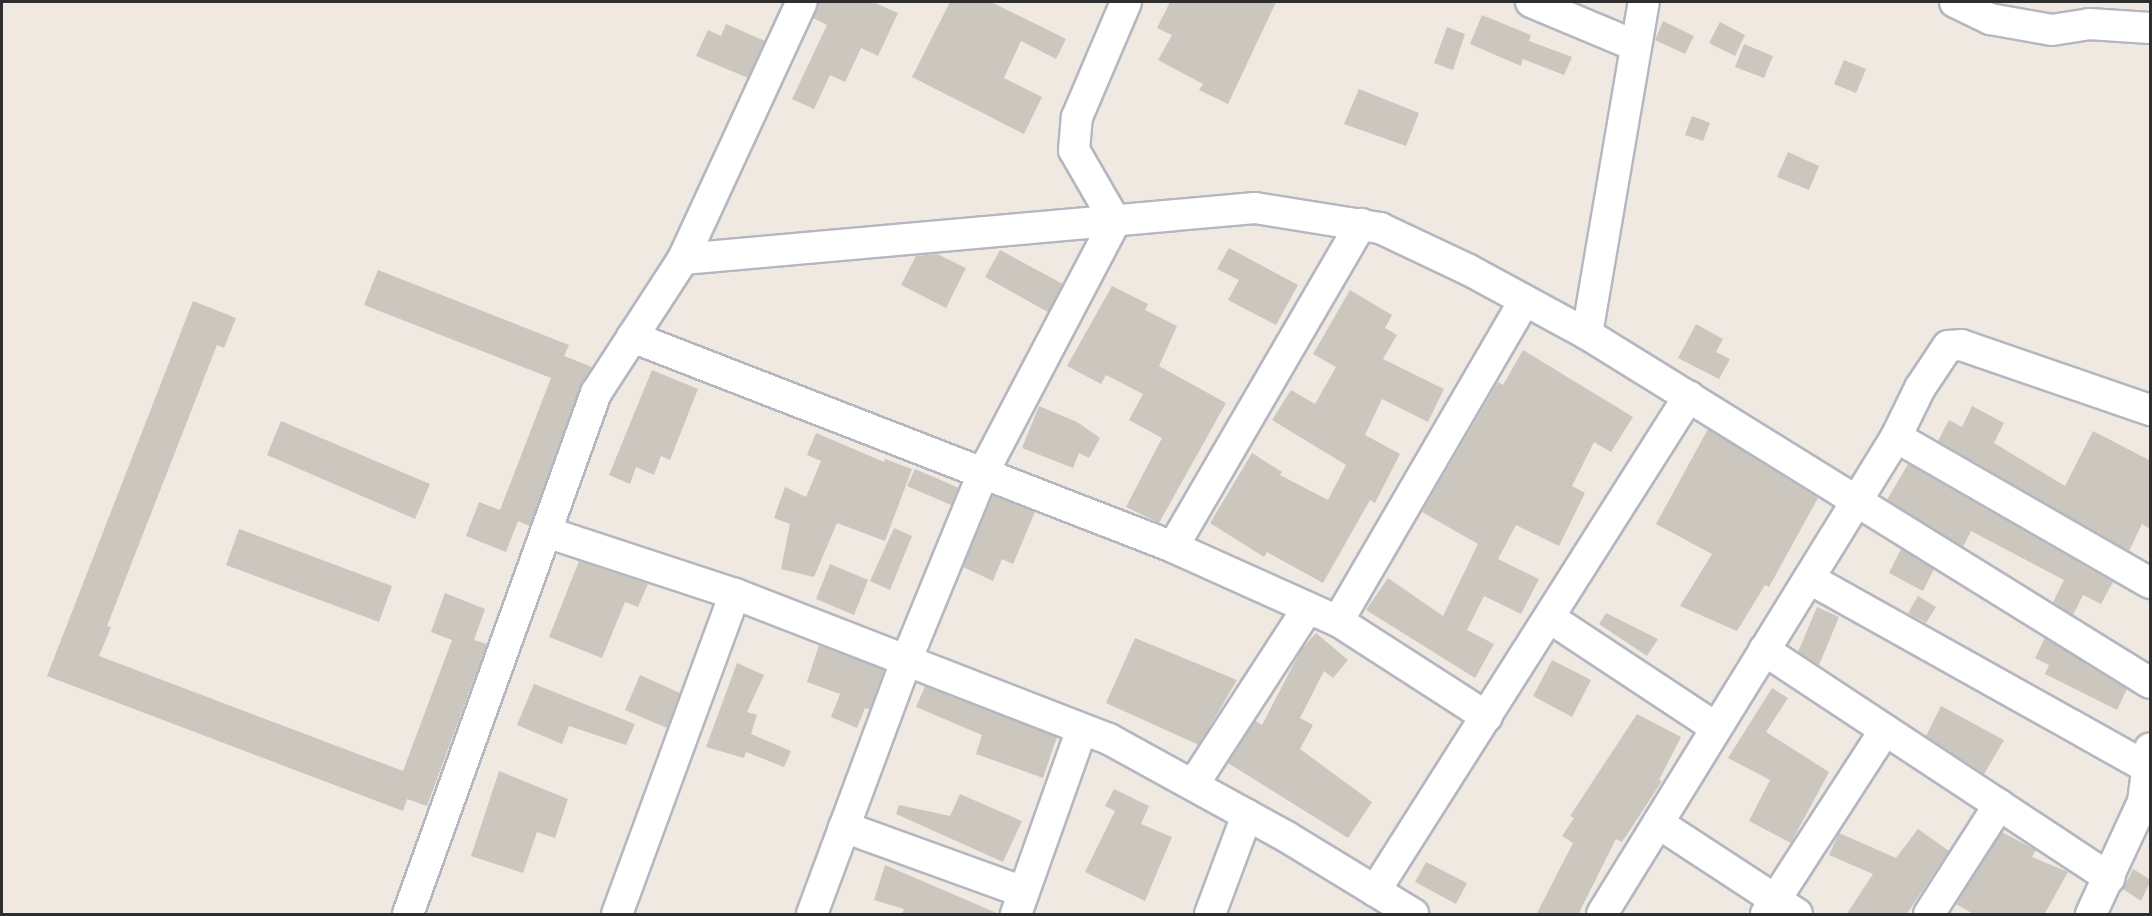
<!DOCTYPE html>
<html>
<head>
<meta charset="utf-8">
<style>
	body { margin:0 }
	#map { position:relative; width:2152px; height:916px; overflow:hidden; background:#efe9e1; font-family:Rubik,sans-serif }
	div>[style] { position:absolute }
	.building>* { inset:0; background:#cbc7bf }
	.roads { filter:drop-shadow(2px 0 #b4b7c1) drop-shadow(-2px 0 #b4b7c1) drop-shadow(0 2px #b4b7c1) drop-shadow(0 -2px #b4b7c1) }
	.street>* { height:30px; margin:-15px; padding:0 15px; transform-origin:15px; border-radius:15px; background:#fff }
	span { translate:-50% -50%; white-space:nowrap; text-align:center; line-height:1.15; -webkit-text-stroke:4.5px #fff; paint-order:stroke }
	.frame { position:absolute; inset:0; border:3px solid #2e2e2e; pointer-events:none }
</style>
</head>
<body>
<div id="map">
	<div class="building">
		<i style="clip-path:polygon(819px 2px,873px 2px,898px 13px,878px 56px,861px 48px,845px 82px,830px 75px,814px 109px,792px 99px,827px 25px,813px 18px)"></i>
		<i style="clip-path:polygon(950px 2px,991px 2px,1066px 39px,1056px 59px,1021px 41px,1004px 78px,1042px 97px,1024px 134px,912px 77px)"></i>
		<i style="clip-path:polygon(1170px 2px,1276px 2px,1228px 104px,1199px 90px,1203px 84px,1158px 60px,1172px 35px,1157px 28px)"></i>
		<i style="clip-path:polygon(1482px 15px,1531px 35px,1529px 41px,1572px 57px,1564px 75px,1523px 59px,1521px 66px,1470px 44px)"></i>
		<i style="clip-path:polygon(1663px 21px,1694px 36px,1685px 54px,1655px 40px)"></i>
		<i style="clip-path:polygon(1720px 22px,1745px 35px,1735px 56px,1709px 43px)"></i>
		<i style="clip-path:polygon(726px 24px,765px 41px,748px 78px,696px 56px,708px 30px,721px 36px)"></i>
		<i style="clip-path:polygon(1447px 27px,1465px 34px,1453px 70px,1434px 63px)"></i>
		<i style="clip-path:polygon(1744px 44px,1773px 56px,1764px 78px,1735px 67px)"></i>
		<i style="clip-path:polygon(1844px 60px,1866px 69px,1856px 93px,1834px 84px)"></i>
		<i style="clip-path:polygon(1359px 89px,1419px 113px,1406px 146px,1344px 124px)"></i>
		<i style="clip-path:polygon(1692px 116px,1710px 123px,1703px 141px,1685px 135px)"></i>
		<i style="clip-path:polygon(1788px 152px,1819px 166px,1809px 190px,1777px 177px)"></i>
		<i style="clip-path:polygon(1229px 248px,1298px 285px,1276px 325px,1228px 300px,1239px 280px,1217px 269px)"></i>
		<i style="clip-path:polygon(1000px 250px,1063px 284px,1048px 312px,985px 277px)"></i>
		<i style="clip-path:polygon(937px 254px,966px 268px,946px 308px,901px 285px,916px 256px)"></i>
		<i style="clip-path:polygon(378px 270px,569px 345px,564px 356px,592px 367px,580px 387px,530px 526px,518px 521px,506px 552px,466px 536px,479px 502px,500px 510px,551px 378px,364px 305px)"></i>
		<i style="clip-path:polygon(1112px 286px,1148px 304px,1145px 310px,1177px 326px,1159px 366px,1226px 403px,1159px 523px,1126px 507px,1162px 438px,1129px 420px,1143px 394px,1106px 375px,1101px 384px,1067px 366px)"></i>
		<i style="clip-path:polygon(1350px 290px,1392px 315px,1385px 328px,1397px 335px,1383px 359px,1444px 389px,1428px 422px,1382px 399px,1365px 435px,1400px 454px,1375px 503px,1370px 500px,1323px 583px,1267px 552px,1264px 557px,1210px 523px,1252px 453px,1282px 472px,1280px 475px,1328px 500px,1346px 465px,1272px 420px,1291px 390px,1315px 404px,1336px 367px,1313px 354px)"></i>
		<i style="clip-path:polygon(193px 301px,236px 318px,224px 348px,217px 345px,107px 626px,111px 627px,99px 656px,403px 771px,452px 640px,431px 632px,445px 593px,485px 609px,474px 640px,487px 644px,427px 806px,407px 799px,403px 811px,47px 676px)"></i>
		<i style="clip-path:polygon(1696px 324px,1723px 339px,1716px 352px,1730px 359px,1719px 379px,1678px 358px)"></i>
		<i style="clip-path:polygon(1523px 350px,1633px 417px,1611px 452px,1594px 442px,1572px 486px,1585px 493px,1559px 546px,1516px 525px,1498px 559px,1539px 579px,1521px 614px,1484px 596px,1467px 630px,1494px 644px,1475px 678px,1366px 610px,1388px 578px,1443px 616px,1478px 544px,1422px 512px,1498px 382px,1503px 385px)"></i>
		<i style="clip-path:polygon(652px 370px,698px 389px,670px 460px,661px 456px,654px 475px,636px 467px,630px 484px,609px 475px)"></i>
		<i style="clip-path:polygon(1039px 406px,1077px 422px,1100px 438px,1089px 458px,1079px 453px,1073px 468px,1022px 448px)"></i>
		<i style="clip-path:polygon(1972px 406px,2004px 423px,1994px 443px,2065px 486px,2093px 431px,2151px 461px,2151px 529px,2142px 524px,2129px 551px,1938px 441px,1949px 420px,1962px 427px)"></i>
		<i style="clip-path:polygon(281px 421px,430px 484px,415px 519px,267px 455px)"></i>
		<i style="clip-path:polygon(1708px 429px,1818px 498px,1769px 587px,1765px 585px,1737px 631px,1680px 606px,1712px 554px,1656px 524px)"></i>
		<i style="clip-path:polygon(816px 433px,884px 462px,885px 459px,912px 469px,885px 541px,837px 523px,814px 577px,781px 569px,790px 524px,774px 518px,785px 487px,806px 497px,821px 461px,807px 455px)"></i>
		<i style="clip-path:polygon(1908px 464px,2113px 582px,2101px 604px,2083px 595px,2073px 615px,2053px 602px,2064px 580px,1971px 531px,1963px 547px,1887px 500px)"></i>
		<i style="clip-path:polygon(915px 469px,959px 488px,951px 505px,907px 486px)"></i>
		<i style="clip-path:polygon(993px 495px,1035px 512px,1013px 564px,1002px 559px,993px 581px,963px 567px)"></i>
		<i style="clip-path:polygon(894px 528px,912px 536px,890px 590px,870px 581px)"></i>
		<i style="clip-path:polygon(239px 529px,392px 586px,379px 622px,226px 565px)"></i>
		<i style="clip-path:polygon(1901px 549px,1934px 569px,1923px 591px,1889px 573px)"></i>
		<i style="clip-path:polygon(579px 561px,648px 584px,638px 607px,625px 602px,602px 658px,549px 637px)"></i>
		<i style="clip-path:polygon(830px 564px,868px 580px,854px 615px,816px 599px)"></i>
		<i style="clip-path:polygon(1918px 596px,1936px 607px,1926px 623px,1908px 613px)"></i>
		<i style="clip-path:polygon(1817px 607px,1839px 617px,1819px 665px,1798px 652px)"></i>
		<i style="clip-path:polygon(1606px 613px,1658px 639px,1647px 656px,1599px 624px)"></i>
		<i style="clip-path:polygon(1316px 633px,1348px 660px,1333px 678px,1324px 671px,1300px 718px,1313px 725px,1300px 749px,1372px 802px,1348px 838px,1228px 763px,1255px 721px,1262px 725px,1301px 650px)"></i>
		<i style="clip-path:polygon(1135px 638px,1237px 680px,1199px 745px,1106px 703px)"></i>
		<i style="clip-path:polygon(2045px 638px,2127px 689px,2117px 710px,2045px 674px,2049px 665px,2035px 658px)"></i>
		<i style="clip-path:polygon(819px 645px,884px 670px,870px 710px,865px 708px,857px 728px,831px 717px,840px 694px,807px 682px)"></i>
		<i style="clip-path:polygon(1552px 660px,1591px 680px,1572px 717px,1533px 696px)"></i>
		<i style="clip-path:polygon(737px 663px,764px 675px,747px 712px,757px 715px,751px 734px,791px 751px,784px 767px,746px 752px,744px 758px,706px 747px)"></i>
		<i style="clip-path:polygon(640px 675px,680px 693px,667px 728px,625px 710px)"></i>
		<i style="clip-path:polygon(534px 684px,635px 724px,626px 745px,569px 726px,562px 744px,517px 725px)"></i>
		<i style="clip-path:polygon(925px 686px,1057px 737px,1043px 778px,976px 754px,982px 735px,916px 707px)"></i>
		<i style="clip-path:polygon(1772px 688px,1788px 698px,1766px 732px,1829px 772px,1791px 843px,1749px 821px,1770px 780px,1728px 758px)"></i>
		<i style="clip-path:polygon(1941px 706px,2004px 740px,1984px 774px,1926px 736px)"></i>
		<i style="clip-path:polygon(1637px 714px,1681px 737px,1659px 780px,1662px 781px,1622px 842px,1616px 839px,1578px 915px,1536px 915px,1573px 843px,1562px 836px,1574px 818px,1570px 816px)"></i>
		<i style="clip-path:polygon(499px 771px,568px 799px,555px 838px,537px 832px,523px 873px,471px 856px)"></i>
		<i style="clip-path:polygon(1114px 789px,1149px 806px,1141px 824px,1172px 837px,1145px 901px,1085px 872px,1115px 811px,1105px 806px)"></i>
		<i style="clip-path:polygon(960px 794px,1022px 821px,1003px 862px,896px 814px,899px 805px,950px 816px)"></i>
		<i style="clip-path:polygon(1918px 829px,1949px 851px,1906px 915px,1846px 915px,1873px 874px,1829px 855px,1839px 833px,1896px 858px)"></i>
		<i style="clip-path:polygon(2002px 832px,2036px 850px,2032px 857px,2068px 872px,2044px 915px,1975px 915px,1956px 904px)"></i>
		<i style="clip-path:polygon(1426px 862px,1467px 883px,1456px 904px,1415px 882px)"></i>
		<i style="clip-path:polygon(885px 865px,999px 914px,999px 915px,902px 915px,904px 909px,874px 900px)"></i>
		<i style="clip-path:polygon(2133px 869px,2151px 880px,2141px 901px,2123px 889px)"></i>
	</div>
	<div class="roads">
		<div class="street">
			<i style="left:1531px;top:2px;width:112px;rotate:22.7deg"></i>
			<i style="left:1955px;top:2px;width:39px;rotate:26deg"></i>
			<i style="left:1990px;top:19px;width:63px;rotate:10.1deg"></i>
			<i style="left:2052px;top:30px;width:37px;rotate:-9deg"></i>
			<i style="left:2089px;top:24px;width:61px;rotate:3.8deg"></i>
			<i style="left:683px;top:259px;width:574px;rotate:-5.1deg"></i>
			<i style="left:1255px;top:208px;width:127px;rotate:9.1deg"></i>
			<i style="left:1380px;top:228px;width:98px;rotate:25.3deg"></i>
			<i style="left:1469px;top:270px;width:134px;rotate:28.5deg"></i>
			<i style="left:1587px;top:334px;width:662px;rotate:31.79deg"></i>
			<i style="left:1587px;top:334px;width:337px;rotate:-80.3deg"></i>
			<i style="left:632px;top:337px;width:580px;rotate:21.21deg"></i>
			<i style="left:1173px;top:547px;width:181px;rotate:24.2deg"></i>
			<i style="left:1338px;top:621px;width:177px;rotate:32.8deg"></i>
			<i style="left:1896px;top:437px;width:55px;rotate:-63.9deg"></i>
			<i style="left:1920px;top:388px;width:50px;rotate:-56.3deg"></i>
			<i style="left:1948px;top:346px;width:13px;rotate:-4deg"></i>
			<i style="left:1961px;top:345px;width:200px;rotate:19deg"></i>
			<i style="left:546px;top:532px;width:199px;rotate:18.2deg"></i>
			<i style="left:735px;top:594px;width:401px;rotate:21.2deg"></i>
			<i style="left:1109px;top:739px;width:203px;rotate:28.8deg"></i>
			<i style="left:1287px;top:837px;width:148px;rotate:31.4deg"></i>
			<i style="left:1173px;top:547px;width:374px;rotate:-59.8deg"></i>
			<i style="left:1810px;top:579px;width:387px;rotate:29.2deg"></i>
			<i style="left:1550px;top:618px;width:199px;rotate:33.5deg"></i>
			<i style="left:1338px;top:621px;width:371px;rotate:-59.8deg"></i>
			<i style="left:1764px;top:650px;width:414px;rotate:33.4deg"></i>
			<i style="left:1193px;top:785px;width:211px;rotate:-57deg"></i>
			<i style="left:1658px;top:823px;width:166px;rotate:33.2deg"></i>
			<i style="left:844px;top:827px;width:191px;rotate:19.9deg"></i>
			<i style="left:1375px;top:891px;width:586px;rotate:-57.61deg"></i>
			<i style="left:408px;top:914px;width:554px;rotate:-70.16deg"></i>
			<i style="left:596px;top:393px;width:160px;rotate:-57deg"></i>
			<i style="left:683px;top:259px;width:283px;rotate:-65.2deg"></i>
			<i style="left:617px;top:914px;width:341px;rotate:-69.8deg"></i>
			<i style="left:812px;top:914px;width:270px;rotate:-69.6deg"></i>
			<i style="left:906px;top:661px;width:205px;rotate:-67.7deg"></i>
			<i style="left:984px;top:471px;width:282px;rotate:-62.3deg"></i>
			<i style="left:1115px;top:221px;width:82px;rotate:-120deg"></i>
			<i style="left:1074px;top:150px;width:33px;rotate:-85deg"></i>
			<i style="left:1077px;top:117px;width:125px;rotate:-66.9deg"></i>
			<i style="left:1016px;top:914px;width:196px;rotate:-70.4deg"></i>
			<i style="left:1210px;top:914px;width:106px;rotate:-69.5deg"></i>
			<i style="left:1602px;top:914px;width:560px;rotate:-58.35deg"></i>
			<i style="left:1896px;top:437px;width:293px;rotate:29.9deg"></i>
			<i style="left:1766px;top:914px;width:219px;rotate:-57.1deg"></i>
			<i style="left:1929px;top:914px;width:130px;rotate:-57.3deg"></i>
			<i style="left:2091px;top:914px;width:123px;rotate:-65.1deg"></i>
			<i style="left:2143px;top:802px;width:54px;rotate:-82.6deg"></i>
		</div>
	</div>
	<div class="frame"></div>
</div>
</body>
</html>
